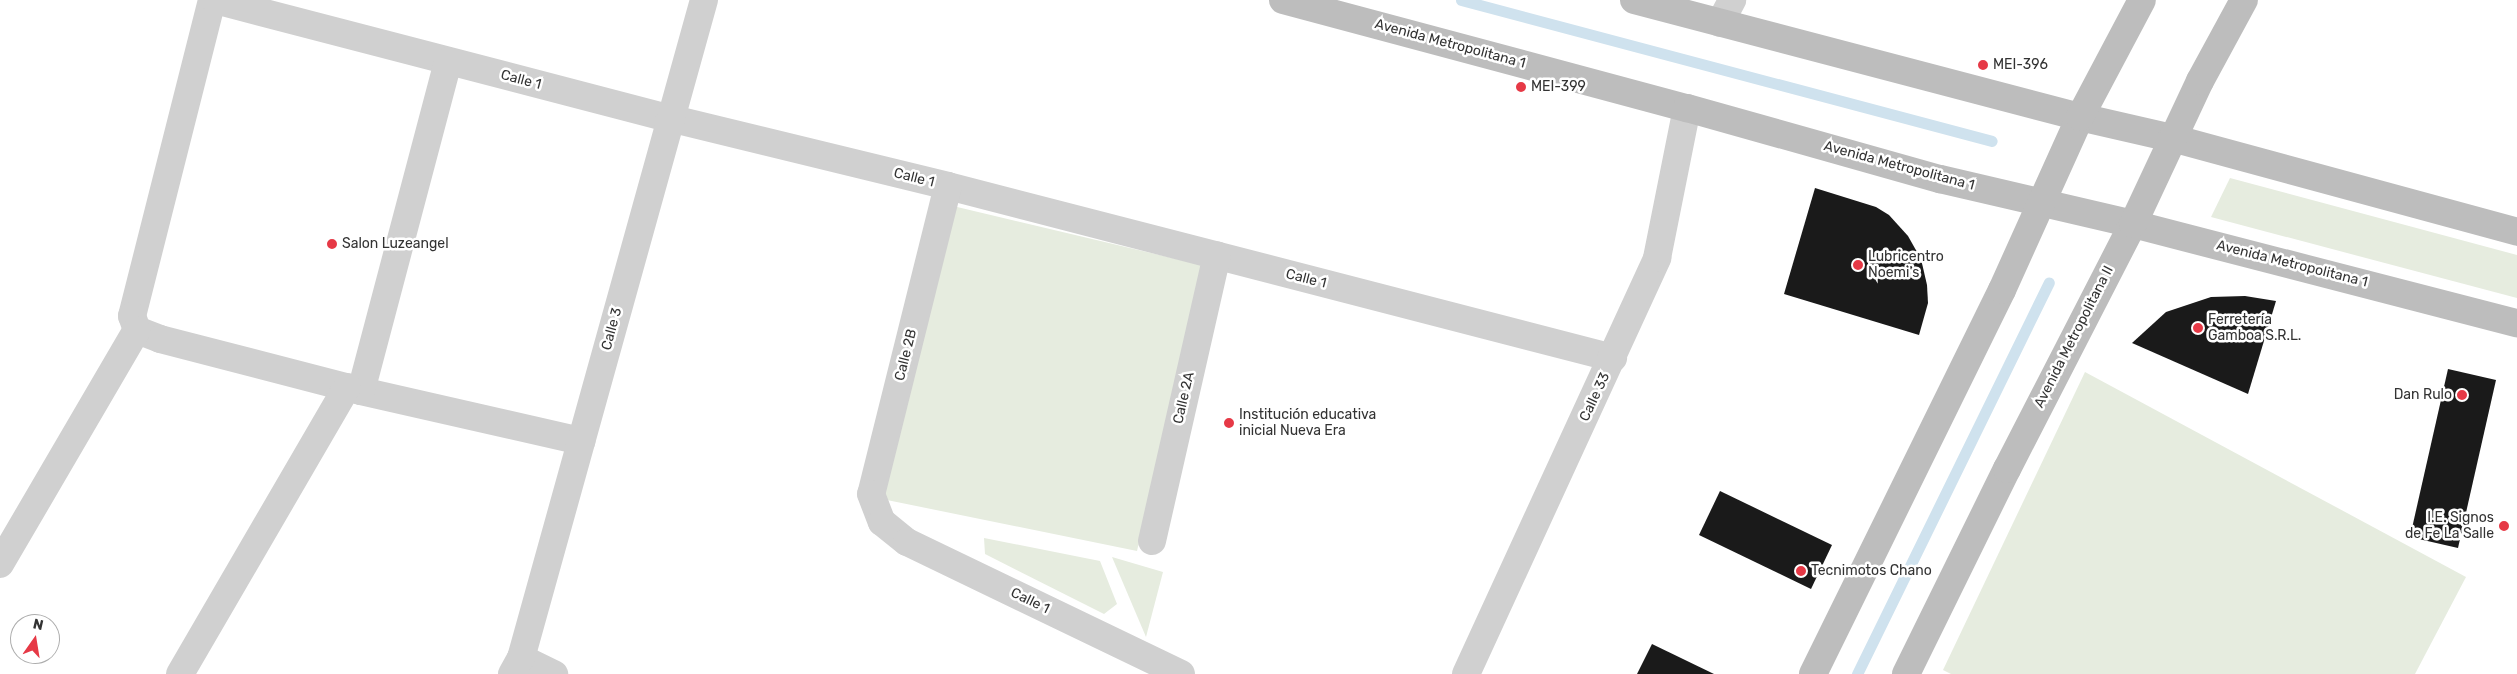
<!DOCTYPE html>
<html>
<head>
<meta charset="utf-8">
<style>
	body { margin:0 }
	#map { position:relative; width:2517px; height:674px; overflow:hidden; background:#fff; font-family:Rubik,sans-serif }
	div>[style] { position:absolute }
	.green>* { inset:0; background:#e6ecdf }
	.stream>* { height:11px; margin:-5.5px; padding:0 5.5px; transform-origin:5.5px; border-radius:5.5px; background:#cfe2ee }
	.building>* { inset:0; background:#1a1a1a }
	.street>* { height:28px; margin:-14px; padding:0 14px; transform-origin:14px; border-radius:14px; background:#d0d0d0 }
	.secondary>* { height:28px; margin:-14px; padding:0 14px; transform-origin:14px; border-radius:14px; background:#bdbdbd }
	.dots>* { width:14px; height:14px; translate:-50% -50%; box-sizing:border-box; border:2px solid #fff; border-radius:50% }
	span { translate:-50% -50%; white-space:nowrap; text-align:center; line-height:1.15; -webkit-text-stroke:5px #fff; paint-order:stroke }
	.street-label { font-size:14px; color:#333 }
	.poi-label { font-size:14px; color:#333 }
	.left { translate:0 -50%; text-align:left }
	.right { translate:-100% -50%; text-align:right }
	.north { position:absolute; left:10px; top:614px; width:50px; height:50px; box-sizing:border-box; background:#fff; border:1px solid #adadad; border-radius:50%; rotate:13deg; font-size:14px; font-weight:700; line-height:20px; text-align:center; color:#333 }
	.north::after { content:''; display:block; margin:auto; width:18px; height:22px; background:#e63946; clip-path:polygon(50% 0,100% 100%,50% 72%,0 100%) }
</style>
</head>
<body>
<div id="map">
	<div class="green">
		<i style="clip-path:polygon(2230px 178px,2517px 255px,2517px 298px,2211px 217px)"></i>
		<i style="clip-path:polygon(953px 206px,1206px 266px,1137px 551px,882px 499px)"></i>
		<i style="clip-path:polygon(2085px 372px,2466px 577px,2415px 674px,1951px 674px,1943px 670px)"></i>
		<i style="clip-path:polygon(984px 538px,1100px 561px,1117px 604px,1104px 614px,985px 554px)"></i>
		<i style="clip-path:polygon(1112px 557px,1163px 572px,1146px 637px)"></i>
	</div>
	<div class="stream">
		<i style="left:1461px;top:0;width:549px;rotate:14.87deg"></i>
		<i style="left:1857px;top:674px;width:436px;rotate:-63.9deg"></i>
	</div>
	<div class="building">
		<i style="clip-path:polygon(1815px 188px,1876px 207px,1889px 215px,1908px 236px,1921px 259px,1927px 285px,1928px 303px,1919px 335px,1784px 294px)"></i>
		<i style="clip-path:polygon(2245px 296px,2276px 301px,2248px 394px,2132px 343px,2166px 312px,2211px 297px)"></i>
		<i style="clip-path:polygon(2448px 369px,2496px 380px,2458px 548px,2410px 537px)"></i>
		<i style="clip-path:polygon(1720px 491px,1832px 545px,1811px 589px,1699px 535px)"></i>
		<i style="clip-path:polygon(1652px 644px,1714px 674px,1637px 674px)"></i>
	</div>
	<div class="street">
		<i style="left:212px;top:0;width:326px;rotate:104.2deg"></i>
		<i style="left:132px;top:316px;width:15px;rotate:70deg"></i>
		<i style="left:137px;top:330px;width:25px;rotate:21deg"></i>
		<i style="left:160px;top:339px;width:208px;rotate:14.5deg"></i>
		<i style="left:361px;top:391px;width:226px;rotate:12.8deg"></i>
		<i style="left:215px;top:0;width:469px;rotate:14.6deg"></i>
		<i style="left:669px;top:118px;width:287px;rotate:13.7deg"></i>
		<i style="left:948px;top:186px;width:687px;rotate:14.5deg"></i>
		<i style="left:1720px;top:23px;width:26px;rotate:-62deg"></i>
		<i style="left:948px;top:186px;width:317px;rotate:104deg"></i>
		<i style="left:871px;top:494px;width:30px;rotate:69deg"></i>
		<i style="left:882px;top:522px;width:32px;rotate:39deg"></i>
		<i style="left:907px;top:542px;width:304px;rotate:25.7deg"></i>
		<i style="left:361px;top:391px;width:341px;rotate:-75.2deg"></i>
		<i style="left:1152px;top:541px;width:293px;rotate:-77.2deg"></i>
		<i style="left:0;top:564px;width:271px;rotate:-59.7deg"></i>
		<i style="left:521px;top:658px;width:37px;rotate:26deg"></i>
		<i style="left:180px;top:674px;width:332px;rotate:-59.8deg"></i>
		<i style="left:512px;top:674px;width:18px;rotate:-61deg"></i>
		<i style="left:521px;top:658px;width:683px;rotate:-74.46deg"></i>
		<i style="left:1466px;top:674px;width:458px;rotate:-65.3deg"></i>
		<i style="left:1657px;top:258px;width:153px;rotate:-78.7deg"></i>
	</div>
	<div class="secondary">
		<i style="left:1283px;top:0;width:418px;rotate:15deg"></i>
		<i style="left:1687px;top:108px;width:263px;rotate:15.7deg"></i>
		<i style="left:1940px;top:179px;width:198px;rotate:13.1deg"></i>
		<i style="left:2133px;top:224px;width:397px;rotate:14.5deg"></i>
		<i style="left:1634px;top:0;width:461px;rotate:14.7deg"></i>
		<i style="left:2080px;top:117px;width:94px;rotate:12.9deg"></i>
		<i style="left:2172px;top:138px;width:358px;rotate:15.2deg"></i>
		<i style="left:1813px;top:674px;width:428px;rotate:-63.8deg"></i>
		<i style="left:2002px;top:290px;width:190px;rotate:-65.7deg"></i>
		<i style="left:2080px;top:117px;width:132px;rotate:-62.1deg"></i>
		<i style="left:1906px;top:674px;width:229px;rotate:-63.8deg"></i>
		<i style="left:2007px;top:469px;width:276px;rotate:-62.8deg"></i>
		<i style="left:2133px;top:224px;width:158px;rotate:-64.9deg"></i>
		<i style="left:2200px;top:81px;width:92px;rotate:-61.5deg"></i>
	</div>
	<div class="dots">
		<i style="left:1983px;top:65px;background:#e63946"></i>
		<i style="left:1521px;top:87px;background:#e63946"></i>
		<i style="left:332px;top:244px;background:#e63946"></i>
		<i style="left:1858px;top:265px;background:#e63946"></i>
		<i style="left:2198px;top:328px;background:#e63946"></i>
		<i style="left:2462px;top:395px;background:#e63946"></i>
		<i style="left:1229px;top:423px;background:#e63946"></i>
		<i style="left:2504px;top:526px;background:#e63946"></i>
		<i style="left:1801px;top:571px;background:#e63946"></i>
	</div>
	<div class="street-label">
		<span style="left:1450px;top:44px;rotate:15deg">Avenida Metropolitana 1</span>
		<span style="left:521px;top:80px;rotate:15deg">Calle 1</span>
		<span style="left:1899px;top:166px;rotate:15deg">Avenida Metropolitana 1</span>
		<span style="left:914px;top:178px;rotate:14deg">Calle 1</span>
		<span style="left:2292px;top:264px;rotate:14deg">Avenida Metropolitana 1</span>
		<span style="left:1306px;top:279px;rotate:14deg">Calle 1</span>
		<span style="left:612px;top:329px;rotate:-75deg">Calle 3</span>
		<span style="left:2074px;top:337px;rotate:-63deg">Avenida Metropolitana II</span>
		<span style="left:906px;top:355px;rotate:-76deg">Calle 2B</span>
		<span style="left:1595px;top:397px;rotate:-65deg">Calle 33</span>
		<span style="left:1184px;top:398px;rotate:-77deg">Calle 2A</span>
		<span style="left:1030px;top:601px;rotate:26deg">Calle 1</span>
	</div>
	<div class="poi-label">
		<span class="left" style="left:1993px;top:65px">MEI-396</span>
		<span class="left" style="left:1531px;top:87px">MEI-399</span>
		<span class="left" style="left:342px;top:244px">Salon Luzeangel</span>
		<span class="left" style="left:1868px;top:265px">Lubricentro<br>Noemi's</span>
		<span class="left" style="left:2208px;top:328px">Ferretería<br>Gamboa S.R.L.</span>
		<span class="right" style="left:2452px;top:395px">Dan Rulo</span>
		<span class="left" style="left:1239px;top:423px">Institución educativa<br>inicial Nueva Era</span>
		<span class="right" style="left:2494px;top:526px">I.E. Signos<br>de Fe La Salle</span>
		<span class="left" style="left:1811px;top:571px">Tecnimotos Chano</span>
	</div>
	<div class="north">N</div>
</div>
</body>
</html>
